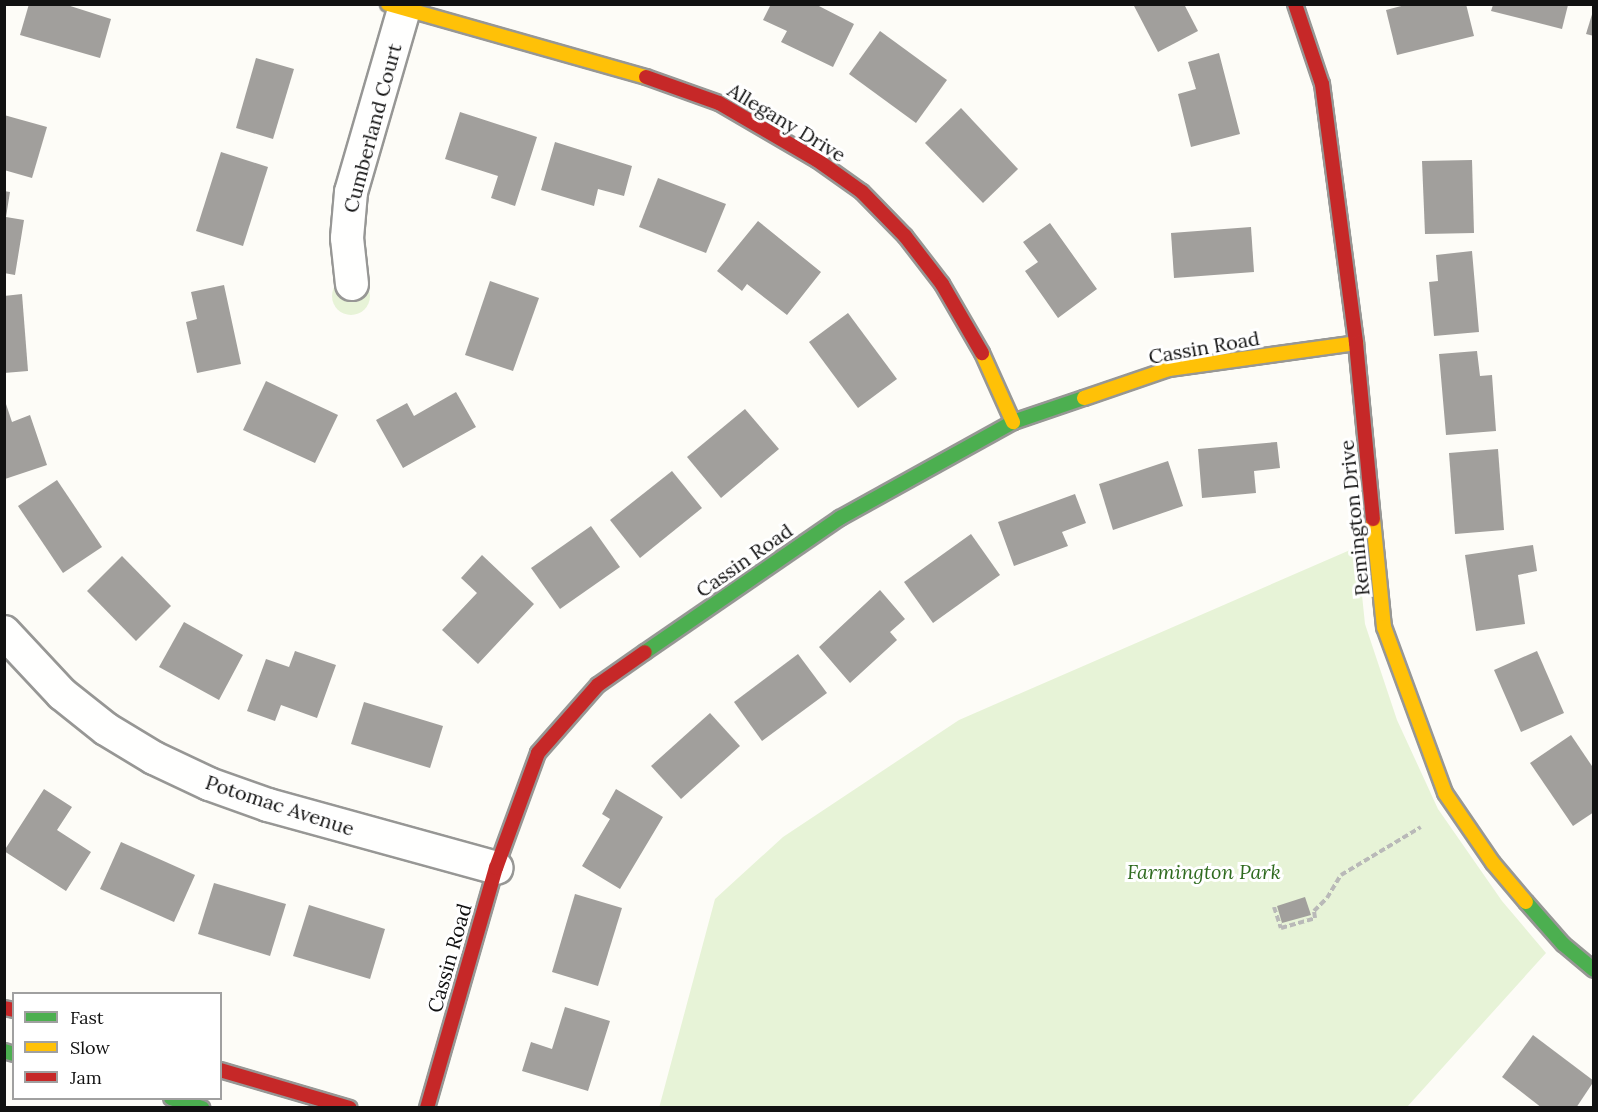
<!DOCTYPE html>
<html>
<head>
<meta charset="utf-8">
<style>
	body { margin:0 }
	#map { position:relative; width:1598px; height:1112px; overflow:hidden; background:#fdfcf7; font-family:Lora,serif }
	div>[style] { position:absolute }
	.green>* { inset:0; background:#e7f3d7 }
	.round { border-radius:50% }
	.building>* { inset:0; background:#a19f9c }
	.path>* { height:4px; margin-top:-2px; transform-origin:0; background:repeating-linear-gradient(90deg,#b9b9b8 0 6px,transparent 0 9px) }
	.roads { filter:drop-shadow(2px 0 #979795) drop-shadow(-2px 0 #979795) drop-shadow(0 2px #979795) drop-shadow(0 -2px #979795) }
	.street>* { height:32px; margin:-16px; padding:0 16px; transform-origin:16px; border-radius:16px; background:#fffffe }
	.fast>* { height:14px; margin:-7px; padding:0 7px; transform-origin:7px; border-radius:7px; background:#4caf50 }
	.slow>* { height:14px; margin:-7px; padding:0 7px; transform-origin:7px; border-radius:7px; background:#ffc107 }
	.jam>* { height:14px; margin:-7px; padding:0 7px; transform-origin:7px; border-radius:7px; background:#c62828 }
	span { translate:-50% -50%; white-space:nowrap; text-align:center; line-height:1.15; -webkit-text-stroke:6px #fff; paint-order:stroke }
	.street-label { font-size:20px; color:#111 }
	.park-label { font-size:20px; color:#2f6b1f; font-style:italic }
	.frame { position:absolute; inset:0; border:6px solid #111; pointer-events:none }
	.legend { position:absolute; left:12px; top:992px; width:210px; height:108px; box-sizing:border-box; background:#fff; border:2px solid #a0a0a0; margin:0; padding:8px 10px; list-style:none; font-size:18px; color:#111 }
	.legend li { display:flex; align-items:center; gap:12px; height:30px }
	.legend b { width:30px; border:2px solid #a0a0a0 }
</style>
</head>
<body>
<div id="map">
	<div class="green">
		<i class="round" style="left:332px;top:277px;width:38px;height:38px"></i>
		<i style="clip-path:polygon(1357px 547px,1365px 624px,1397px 720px,1438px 809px,1502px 901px,1546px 953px,1407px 1107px,659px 1108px,715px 899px,783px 837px,959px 720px)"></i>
	</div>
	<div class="building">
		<i style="clip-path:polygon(29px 4px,64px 4px,111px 19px,100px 58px,20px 35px)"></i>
		<i style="clip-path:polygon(771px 4px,815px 4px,854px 24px,833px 67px,781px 42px,787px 31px,763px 20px)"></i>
		<i style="clip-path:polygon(1133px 4px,1184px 4px,1198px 31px,1158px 52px)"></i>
		<i style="clip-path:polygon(1409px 4px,1466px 4px,1474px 36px,1397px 55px,1386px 10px)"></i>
		<i style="clip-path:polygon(1493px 5px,1568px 5px,1562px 29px,1491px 11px)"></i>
		<i style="clip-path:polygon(1593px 11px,1594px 11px,1594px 36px,1586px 34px)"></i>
		<i style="clip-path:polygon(880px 31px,947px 80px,916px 123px,849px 74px)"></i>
		<i style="clip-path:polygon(1219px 53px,1240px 134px,1191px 147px,1178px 94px,1196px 89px,1188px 62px)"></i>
		<i style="clip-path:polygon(256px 58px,294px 69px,273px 139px,236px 128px)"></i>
		<i style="clip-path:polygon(961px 108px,1018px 169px,983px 203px,925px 143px)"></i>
		<i style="clip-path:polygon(460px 112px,537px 137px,515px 206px,491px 198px,498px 176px,445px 159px)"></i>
		<i style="clip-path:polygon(4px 115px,47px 127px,32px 178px,4px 170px)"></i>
		<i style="clip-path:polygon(555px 142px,632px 166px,624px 196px,598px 189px,594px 206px,541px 190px)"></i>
		<i style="clip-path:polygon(221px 152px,268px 167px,243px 246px,196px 231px)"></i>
		<i style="clip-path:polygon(1472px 160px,1474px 233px,1425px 234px,1422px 161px)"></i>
		<i style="clip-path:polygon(658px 178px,726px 204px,706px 253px,639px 227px)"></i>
		<i style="clip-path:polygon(4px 191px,10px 192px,6px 217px,24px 220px,15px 275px,4px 273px)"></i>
		<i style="clip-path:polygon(758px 221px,821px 272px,787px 315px,747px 284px,742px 291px,717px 271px)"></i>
		<i style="clip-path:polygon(1050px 223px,1097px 289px,1058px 318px,1025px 271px,1038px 262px,1023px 242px)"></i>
		<i style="clip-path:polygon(1251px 227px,1254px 272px,1174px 278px,1171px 233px)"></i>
		<i style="clip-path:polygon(1472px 251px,1479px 332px,1434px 336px,1429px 282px,1438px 281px,1436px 255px)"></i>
		<i style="clip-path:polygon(490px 281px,539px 298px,513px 371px,465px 355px)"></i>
		<i style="clip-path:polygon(224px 285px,241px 364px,197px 373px,186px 322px,197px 319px,191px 292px)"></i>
		<i style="clip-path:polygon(22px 294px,28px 371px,4px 373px,4px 296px)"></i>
		<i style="clip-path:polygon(848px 313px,897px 379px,858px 408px,809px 342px)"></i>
		<i style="clip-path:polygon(1477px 351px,1480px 376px,1492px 375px,1496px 431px,1446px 435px,1439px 354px)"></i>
		<i style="clip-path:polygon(266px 381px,338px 415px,315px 463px,243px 430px)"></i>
		<i style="clip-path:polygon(456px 392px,476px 427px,403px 468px,376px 420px,407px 403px,414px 416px)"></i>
		<i style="clip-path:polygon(5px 401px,12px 422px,30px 415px,47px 465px,5px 479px)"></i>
		<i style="clip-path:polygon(745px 409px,779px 449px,721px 498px,687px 457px)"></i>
		<i style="clip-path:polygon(1277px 442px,1280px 468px,1254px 471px,1256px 493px,1202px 498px,1198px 449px)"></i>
		<i style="clip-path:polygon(1498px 449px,1504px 530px,1455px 534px,1449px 453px)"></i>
		<i style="clip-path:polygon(1168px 461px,1183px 506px,1113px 530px,1099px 484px)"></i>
		<i style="clip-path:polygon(672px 471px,702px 508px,640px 558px,610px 520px)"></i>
		<i style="clip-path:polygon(57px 480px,102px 547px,63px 573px,18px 506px)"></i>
		<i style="clip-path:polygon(1075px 494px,1086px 523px,1062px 532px,1068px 546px,1014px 566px,998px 522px)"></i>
		<i style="clip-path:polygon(591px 526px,620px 567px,560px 609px,531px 568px)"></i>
		<i style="clip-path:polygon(971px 534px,1000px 575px,933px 623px,904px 582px)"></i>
		<i style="clip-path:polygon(1533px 545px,1537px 571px,1518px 575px,1525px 624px,1476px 631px,1465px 555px)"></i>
		<i style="clip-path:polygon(482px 555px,534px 604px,478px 664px,442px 630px,477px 593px,461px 578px)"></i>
		<i style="clip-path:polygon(122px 556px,171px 606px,136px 641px,87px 591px)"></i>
		<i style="clip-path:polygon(880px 590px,905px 619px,890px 632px,897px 640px,850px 683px,819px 647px)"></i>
		<i style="clip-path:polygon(184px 622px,243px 655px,219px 700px,159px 667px)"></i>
		<i style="clip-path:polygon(295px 651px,336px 665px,317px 718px,281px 705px,275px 721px,247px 711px,266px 659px,289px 667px)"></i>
		<i style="clip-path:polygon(1537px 651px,1564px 713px,1521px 732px,1494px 670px)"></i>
		<i style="clip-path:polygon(798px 654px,827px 693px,762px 741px,734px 702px)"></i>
		<i style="clip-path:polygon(364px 702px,443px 726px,430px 768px,351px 744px)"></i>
		<i style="clip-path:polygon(710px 713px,740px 746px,681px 799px,651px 766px)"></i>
		<i style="clip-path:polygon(1571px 735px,1594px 769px,1594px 812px,1573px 826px,1530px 763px)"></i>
		<i style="clip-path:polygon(44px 789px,72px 807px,57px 830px,91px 852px,66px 891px,4px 851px)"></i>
		<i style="clip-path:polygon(616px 789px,663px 817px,620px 889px,582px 866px,610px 819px,602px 814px)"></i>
		<i style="clip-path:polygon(121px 842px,195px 875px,174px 922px,100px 889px)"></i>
		<i style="clip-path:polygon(214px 883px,286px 904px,270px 956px,198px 934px)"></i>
		<i style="clip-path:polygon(575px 894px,622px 908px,598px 986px,552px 972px)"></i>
		<i style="clip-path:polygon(1305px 897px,1311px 915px,1282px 923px,1277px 906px)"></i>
		<i style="clip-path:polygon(309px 905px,385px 929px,370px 979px,293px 956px)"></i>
		<i style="clip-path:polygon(565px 1007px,610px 1021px,588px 1091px,522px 1071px,531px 1042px,552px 1049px)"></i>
		<i style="clip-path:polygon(1533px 1035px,1594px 1081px,1576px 1108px,1542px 1108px,1502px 1077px)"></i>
	</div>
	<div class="path">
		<i style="left:1274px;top:907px;width:22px;rotate:72deg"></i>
		<i style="left:1281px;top:928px;width:35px;rotate:-16deg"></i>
		<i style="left:1315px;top:918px;width:7px;rotate:-98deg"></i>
		<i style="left:1314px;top:911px;width:18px;rotate:-45deg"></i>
		<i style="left:1327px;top:898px;width:27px;rotate:-59deg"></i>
		<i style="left:1341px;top:875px;width:93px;rotate:-31deg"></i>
	</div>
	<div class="roads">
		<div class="street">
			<i style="left:352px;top:284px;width:46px;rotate:-96.2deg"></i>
			<i style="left:347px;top:238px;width:46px;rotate:-85deg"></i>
			<i style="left:351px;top:192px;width:191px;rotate:-73.8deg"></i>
			<i style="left:4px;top:632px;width:85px;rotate:46.9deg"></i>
			<i style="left:62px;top:694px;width:56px;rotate:38.5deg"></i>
			<i style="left:106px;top:729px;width:56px;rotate:31.1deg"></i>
			<i style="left:154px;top:758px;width:61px;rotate:25.3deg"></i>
			<i style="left:209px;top:784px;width:63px;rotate:19.6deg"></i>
			<i style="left:268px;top:805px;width:237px;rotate:15.4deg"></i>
		</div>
		<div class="fast">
			<i style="left:645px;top:652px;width:237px;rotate:-34.5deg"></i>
			<i style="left:840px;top:518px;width:198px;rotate:-29deg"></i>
			<i style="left:1013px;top:422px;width:75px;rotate:-18.7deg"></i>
			<i style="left:1526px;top:902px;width:56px;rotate:48.6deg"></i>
			<i style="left:1563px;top:944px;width:40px;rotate:40deg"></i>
			<i style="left:4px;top:1051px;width:10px;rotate:17deg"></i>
			<i style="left:171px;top:1098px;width:33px;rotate:18deg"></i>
		</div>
		<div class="slow">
			<i style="left:388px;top:4px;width:268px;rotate:15.8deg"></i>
			<i style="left:982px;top:353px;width:76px;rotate:65.8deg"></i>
			<i style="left:1084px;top:398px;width:90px;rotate:-18.8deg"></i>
			<i style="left:1169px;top:369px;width:189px;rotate:-7.9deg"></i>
			<i style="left:1373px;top:519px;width:109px;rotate:84.2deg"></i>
			<i style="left:1384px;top:627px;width:177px;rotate:69.8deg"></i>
			<i style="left:1445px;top:793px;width:85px;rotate:55.6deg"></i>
			<i style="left:1493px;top:863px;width:51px;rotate:49.8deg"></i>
		</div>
		<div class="jam">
			<i style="left:1295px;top:4px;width:84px;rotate:71.4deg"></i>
			<i style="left:1322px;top:84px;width:261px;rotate:82.5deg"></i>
			<i style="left:1356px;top:343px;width:177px;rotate:84.5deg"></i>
			<i style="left:646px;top:77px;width:77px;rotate:19.6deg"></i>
			<i style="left:719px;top:103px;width:113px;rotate:30.2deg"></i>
			<i style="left:817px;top:160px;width:55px;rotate:35.4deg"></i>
			<i style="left:862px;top:192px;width:62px;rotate:45.7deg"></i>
			<i style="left:905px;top:236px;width:61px;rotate:52.4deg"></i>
			<i style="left:942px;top:284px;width:80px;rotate:59.9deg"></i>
			<i style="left:4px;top:1008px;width:10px;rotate:11deg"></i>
			<i style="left:220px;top:1070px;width:135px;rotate:16.3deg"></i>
			<i style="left:427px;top:1108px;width:250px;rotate:-74deg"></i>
			<i style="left:496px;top:868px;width:122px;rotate:-69.9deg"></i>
			<i style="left:538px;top:753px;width:91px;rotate:-48.6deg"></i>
			<i style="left:598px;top:685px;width:57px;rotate:-35.1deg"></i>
		</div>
	</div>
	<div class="street-label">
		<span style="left:787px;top:122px;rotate:31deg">Allegany Drive</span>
		<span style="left:372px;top:128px;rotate:-75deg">Cumberland Court</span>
		<span style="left:1204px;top:347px;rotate:-10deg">Cassin Road</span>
		<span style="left:1354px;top:518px;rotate:-96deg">Remington Drive</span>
		<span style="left:744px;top:560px;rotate:-35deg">Cassin Road</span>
		<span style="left:280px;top:805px;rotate:18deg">Potomac Avenue</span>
		<span style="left:449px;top:958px;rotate:-74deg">Cassin Road</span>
	</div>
	<div class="park-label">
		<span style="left:1204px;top:871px">Farmington Park</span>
	</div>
	<div class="frame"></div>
	<ul class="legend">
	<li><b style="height:8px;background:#4caf50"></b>Fast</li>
	<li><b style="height:8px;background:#ffc107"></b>Slow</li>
	<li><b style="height:8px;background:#c62828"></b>Jam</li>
	</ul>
</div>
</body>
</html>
